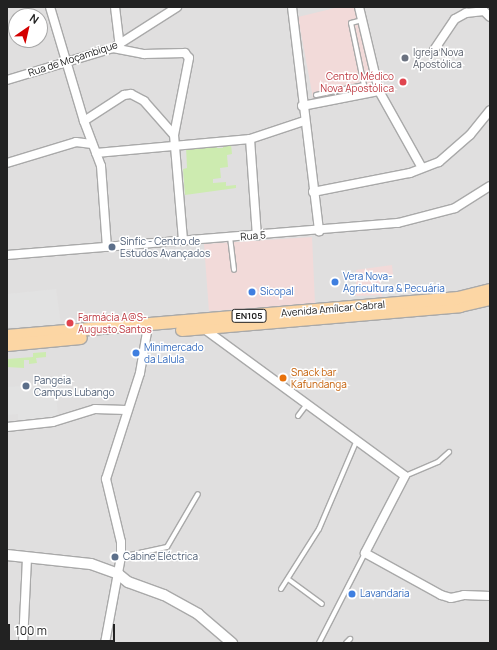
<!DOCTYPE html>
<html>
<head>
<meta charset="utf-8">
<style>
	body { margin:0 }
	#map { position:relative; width:497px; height:650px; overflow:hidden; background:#f2efe9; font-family:Manrope,sans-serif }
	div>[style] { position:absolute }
	.residential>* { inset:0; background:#e0dfdf }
	.commercial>* { inset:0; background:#f2dad9 }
	.grass>* { inset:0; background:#cdebb0 }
	.parking>* { inset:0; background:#e2e2e2 }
	.roads { filter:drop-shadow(1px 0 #a9a9a9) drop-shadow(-1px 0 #a9a9a9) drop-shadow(0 1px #a9a9a9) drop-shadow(0 -1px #a9a9a9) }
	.service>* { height:4px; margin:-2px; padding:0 2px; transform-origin:2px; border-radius:2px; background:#fff }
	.minor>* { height:8px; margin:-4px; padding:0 4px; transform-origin:4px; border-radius:4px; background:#fff }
	.tertiary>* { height:10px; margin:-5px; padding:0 5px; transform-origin:5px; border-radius:5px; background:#fff }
	.primary>* { height:12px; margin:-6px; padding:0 6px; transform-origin:6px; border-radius:6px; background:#fcd6a4 }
	.dots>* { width:11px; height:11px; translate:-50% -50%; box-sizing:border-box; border:2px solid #fff; border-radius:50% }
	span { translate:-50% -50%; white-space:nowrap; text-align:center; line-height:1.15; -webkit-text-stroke:3px #fff; paint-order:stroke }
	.shield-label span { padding:1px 3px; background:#fff; border:1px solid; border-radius:3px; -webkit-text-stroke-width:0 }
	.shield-label { font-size:9px; color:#222; font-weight:700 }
	.worship-label { font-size:10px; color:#5b616d }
	.left { translate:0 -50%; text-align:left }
	.street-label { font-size:10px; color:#222 }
	.health-label { font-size:10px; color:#be3a42 }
	.right { translate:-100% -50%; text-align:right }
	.service-label { font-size:10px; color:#4e5e75 }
	.shop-label { font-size:10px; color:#366cbe }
	.food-label { font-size:10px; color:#c56008 }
	.frame { position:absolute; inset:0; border:8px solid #222; pointer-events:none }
	.north { position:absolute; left:8px; top:8px; width:40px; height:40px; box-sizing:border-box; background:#fff; border:1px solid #a7a7a7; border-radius:50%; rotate:34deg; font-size:11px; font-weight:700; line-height:16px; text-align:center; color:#222 }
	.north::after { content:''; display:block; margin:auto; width:14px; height:18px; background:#d40000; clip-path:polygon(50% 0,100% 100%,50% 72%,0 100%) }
	.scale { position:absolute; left:8px; top:624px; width:107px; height:18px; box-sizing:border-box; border:2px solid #222; border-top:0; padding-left:5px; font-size:12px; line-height:14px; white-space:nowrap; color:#222; -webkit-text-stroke:3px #fff; paint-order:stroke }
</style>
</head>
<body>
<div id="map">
	<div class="residential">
		<i style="clip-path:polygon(evenodd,7px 7px,490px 7px,490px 643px,7px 643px,7px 7px,16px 16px,40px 16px,40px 40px,16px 40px,16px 16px)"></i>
	</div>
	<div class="commercial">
		<i style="clip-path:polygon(339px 7px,355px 7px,372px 86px,313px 98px,298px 17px)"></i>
		<i style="clip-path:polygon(312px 237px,315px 304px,209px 311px,204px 244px)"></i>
		<i style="clip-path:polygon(392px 265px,393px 275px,380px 278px,382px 299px,379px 295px,356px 296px,356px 270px)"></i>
	</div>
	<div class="grass">
		<i style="clip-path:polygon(223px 144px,231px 144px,232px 154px,227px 155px,228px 167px,220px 168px,221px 178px,213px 179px,213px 183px,226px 182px,226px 186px,236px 185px,236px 188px,185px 195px,183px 169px,187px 168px,186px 147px,216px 145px,217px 148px,223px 148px)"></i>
		<i style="clip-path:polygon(46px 352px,46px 357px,36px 358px,37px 363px,29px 364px,29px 360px,24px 360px,24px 368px,7px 367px,7px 359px,33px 357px,33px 353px)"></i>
	</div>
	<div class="parking">
		<i style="clip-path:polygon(56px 289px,61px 325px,7px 327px,7px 294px)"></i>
		<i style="clip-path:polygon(55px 384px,58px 417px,18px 421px,18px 414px,7px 415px,7px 387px)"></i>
	</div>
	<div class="roads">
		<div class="service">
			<i style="left:316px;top:95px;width:49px;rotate:-11.8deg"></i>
			<i style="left:364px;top:85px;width:63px;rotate:-101.8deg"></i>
			<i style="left:351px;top:23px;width:11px;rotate:-15deg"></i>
			<i style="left:230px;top:237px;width:33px;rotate:83deg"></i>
			<i style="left:298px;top:416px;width:15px;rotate:-53deg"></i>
			<i style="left:405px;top:476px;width:36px;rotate:-23deg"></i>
			<i style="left:438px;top:462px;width:15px;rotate:-42deg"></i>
			<i style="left:121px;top:557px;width:47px;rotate:-12.3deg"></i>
			<i style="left:167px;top:547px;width:61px;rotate:-59.7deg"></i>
			<i style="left:288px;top:579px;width:42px;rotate:36.3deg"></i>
			<i style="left:281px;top:589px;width:71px;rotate:-57.7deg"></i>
			<i style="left:319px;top:529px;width:97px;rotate:-66.9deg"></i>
			<i style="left:319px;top:643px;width:101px;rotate:-62.9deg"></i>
			<i style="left:346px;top:643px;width:6px;rotate:-45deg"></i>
		</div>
		<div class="minor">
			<i style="left:50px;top:7px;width:119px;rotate:73.4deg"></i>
			<i style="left:84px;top:121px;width:48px;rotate:69.3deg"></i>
			<i style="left:101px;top:166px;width:81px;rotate:85.8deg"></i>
			<i style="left:115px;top:7px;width:38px;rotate:83deg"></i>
			<i style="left:292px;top:7px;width:226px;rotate:83.1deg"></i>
			<i style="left:359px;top:7px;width:86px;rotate:76.6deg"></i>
			<i style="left:379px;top:91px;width:88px;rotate:60.8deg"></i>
			<i style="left:113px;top:48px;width:32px;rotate:11deg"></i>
			<i style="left:144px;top:54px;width:41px;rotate:-1.4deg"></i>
			<i style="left:185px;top:53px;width:6px;rotate:51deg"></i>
			<i style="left:189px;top:58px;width:78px;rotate:101deg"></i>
			<i style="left:174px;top:135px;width:105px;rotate:85.1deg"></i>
			<i style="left:434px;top:50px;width:37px;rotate:-56deg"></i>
			<i style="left:455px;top:19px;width:13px;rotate:-29deg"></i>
			<i style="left:466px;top:13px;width:18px;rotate:-6deg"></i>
			<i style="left:484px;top:11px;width:8px;rotate:45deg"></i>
			<i style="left:7px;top:80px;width:111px;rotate:-16.8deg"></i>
			<i style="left:113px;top:48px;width:76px;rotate:-32.6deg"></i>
			<i style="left:302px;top:106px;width:78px;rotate:-11deg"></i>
			<i style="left:84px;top:121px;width:48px;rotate:-33deg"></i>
			<i style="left:124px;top:95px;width:7px;rotate:-8deg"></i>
			<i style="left:131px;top:94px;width:15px;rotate:28deg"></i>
			<i style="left:144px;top:101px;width:45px;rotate:48.6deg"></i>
			<i style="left:250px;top:139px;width:97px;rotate:85.9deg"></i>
			<i style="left:96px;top:153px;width:155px;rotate:-5.2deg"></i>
			<i style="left:250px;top:139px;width:57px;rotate:-18.4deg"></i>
			<i style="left:7px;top:163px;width:72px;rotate:-16.9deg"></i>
			<i style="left:76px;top:142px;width:16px;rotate:7deg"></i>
			<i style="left:313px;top:192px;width:99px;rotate:-11.1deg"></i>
			<i style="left:410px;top:173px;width:31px;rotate:-21deg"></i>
			<i style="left:439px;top:162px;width:41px;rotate:-41.1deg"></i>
			<i style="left:470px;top:135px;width:32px;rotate:-51deg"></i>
			<i style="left:7px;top:255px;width:392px;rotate:-4.7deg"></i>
			<i style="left:398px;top:223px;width:59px;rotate:-14.7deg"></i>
			<i style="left:455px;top:208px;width:41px;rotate:-32.2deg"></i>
			<i style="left:203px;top:328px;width:250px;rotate:36.2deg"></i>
			<i style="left:405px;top:476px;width:87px;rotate:117.5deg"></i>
			<i style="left:365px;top:553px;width:87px;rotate:28.9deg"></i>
			<i style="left:441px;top:595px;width:10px;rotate:17deg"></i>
			<i style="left:451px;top:598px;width:13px;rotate:-13deg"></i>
			<i style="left:464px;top:595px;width:26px;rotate:2deg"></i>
			<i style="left:7px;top:427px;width:46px;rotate:-6.2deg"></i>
			<i style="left:53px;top:422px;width:44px;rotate:-17.2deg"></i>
			<i style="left:95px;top:409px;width:31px;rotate:2deg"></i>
			<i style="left:23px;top:643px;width:86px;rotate:-87.3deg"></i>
			<i style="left:105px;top:643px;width:87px;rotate:-79.5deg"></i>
			<i style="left:121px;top:557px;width:15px;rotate:-90deg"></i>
			<i style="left:121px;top:542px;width:65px;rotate:-103.4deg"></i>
			<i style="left:106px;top:479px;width:111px;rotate:-72.2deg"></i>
			<i style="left:140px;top:373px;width:42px;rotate:-80.3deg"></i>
		</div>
		<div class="tertiary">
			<i style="left:7px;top:555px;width:84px;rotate:6.1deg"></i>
			<i style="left:91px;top:564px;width:29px;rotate:20deg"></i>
			<i style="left:118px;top:574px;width:13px;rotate:39deg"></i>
			<i style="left:128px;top:582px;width:38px;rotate:20deg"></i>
			<i style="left:164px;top:595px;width:39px;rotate:29deg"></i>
			<i style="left:198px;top:614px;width:45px;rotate:40.5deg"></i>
		</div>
		<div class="primary">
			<i style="left:182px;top:330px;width:279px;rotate:-4.9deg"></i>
			<i style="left:460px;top:306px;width:31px;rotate:-13deg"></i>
			<i style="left:7px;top:336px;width:453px;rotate:-4.8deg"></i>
			<i style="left:458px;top:298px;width:33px;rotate:-14deg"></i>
			<i style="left:7px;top:345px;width:74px;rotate:-5.4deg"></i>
		</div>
	</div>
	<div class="dots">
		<i style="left:405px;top:58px;background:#6b7280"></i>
		<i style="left:403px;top:82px;background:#e0444e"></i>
		<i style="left:112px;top:247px;background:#5c6f8a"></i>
		<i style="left:335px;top:282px;background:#3f7fe0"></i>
		<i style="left:252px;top:292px;background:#3f7fe0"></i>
		<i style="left:70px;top:323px;background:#e0444e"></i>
		<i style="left:136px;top:353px;background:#3f7fe0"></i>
		<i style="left:283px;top:378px;background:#e8710a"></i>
		<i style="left:26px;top:386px;background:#5c6f8a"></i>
		<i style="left:115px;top:557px;background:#5c6f8a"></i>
		<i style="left:352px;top:594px;background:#3f7fe0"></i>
	</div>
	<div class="shield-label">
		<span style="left:249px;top:316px">EN105</span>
	</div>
	<div class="worship-label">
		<span class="left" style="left:413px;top:58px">Igreja Nova<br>Apostólica</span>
	</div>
	<div class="street-label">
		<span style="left:73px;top:59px;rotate:-18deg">Rua de Moçambique</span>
		<span style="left:253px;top:236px;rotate:-4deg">Rua 5</span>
		<span style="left:333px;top:309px;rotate:-5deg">Avenida Amílcar Cabral</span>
	</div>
	<div class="health-label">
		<span class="right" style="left:394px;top:82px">Centro Médico<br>Nova Apostólica</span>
		<span class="left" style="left:78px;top:323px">Farmácia A@S-<br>Augusto Santos</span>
	</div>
	<div class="service-label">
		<span class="left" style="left:120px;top:247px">Sinfic - Centro de<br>Estudos Avançados</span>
		<span class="left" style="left:34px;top:386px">Pangeia<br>Campus Lubango</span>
		<span class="left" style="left:123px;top:557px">Cabine Eléctrica</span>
	</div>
	<div class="shop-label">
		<span class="left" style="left:343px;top:282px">Vera Nova-<br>Agricultura &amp; Pecuária</span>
		<span class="left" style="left:260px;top:292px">Sicopal</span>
		<span class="left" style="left:144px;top:353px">Minimercado<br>da Lalula</span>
		<span class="left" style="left:360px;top:594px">Lavandaria</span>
	</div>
	<div class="food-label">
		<span class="left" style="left:291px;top:378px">Snack bar<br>Kafundanga</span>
	</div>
	<div class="frame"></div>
	<div class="north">N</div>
	<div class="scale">100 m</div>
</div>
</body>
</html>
